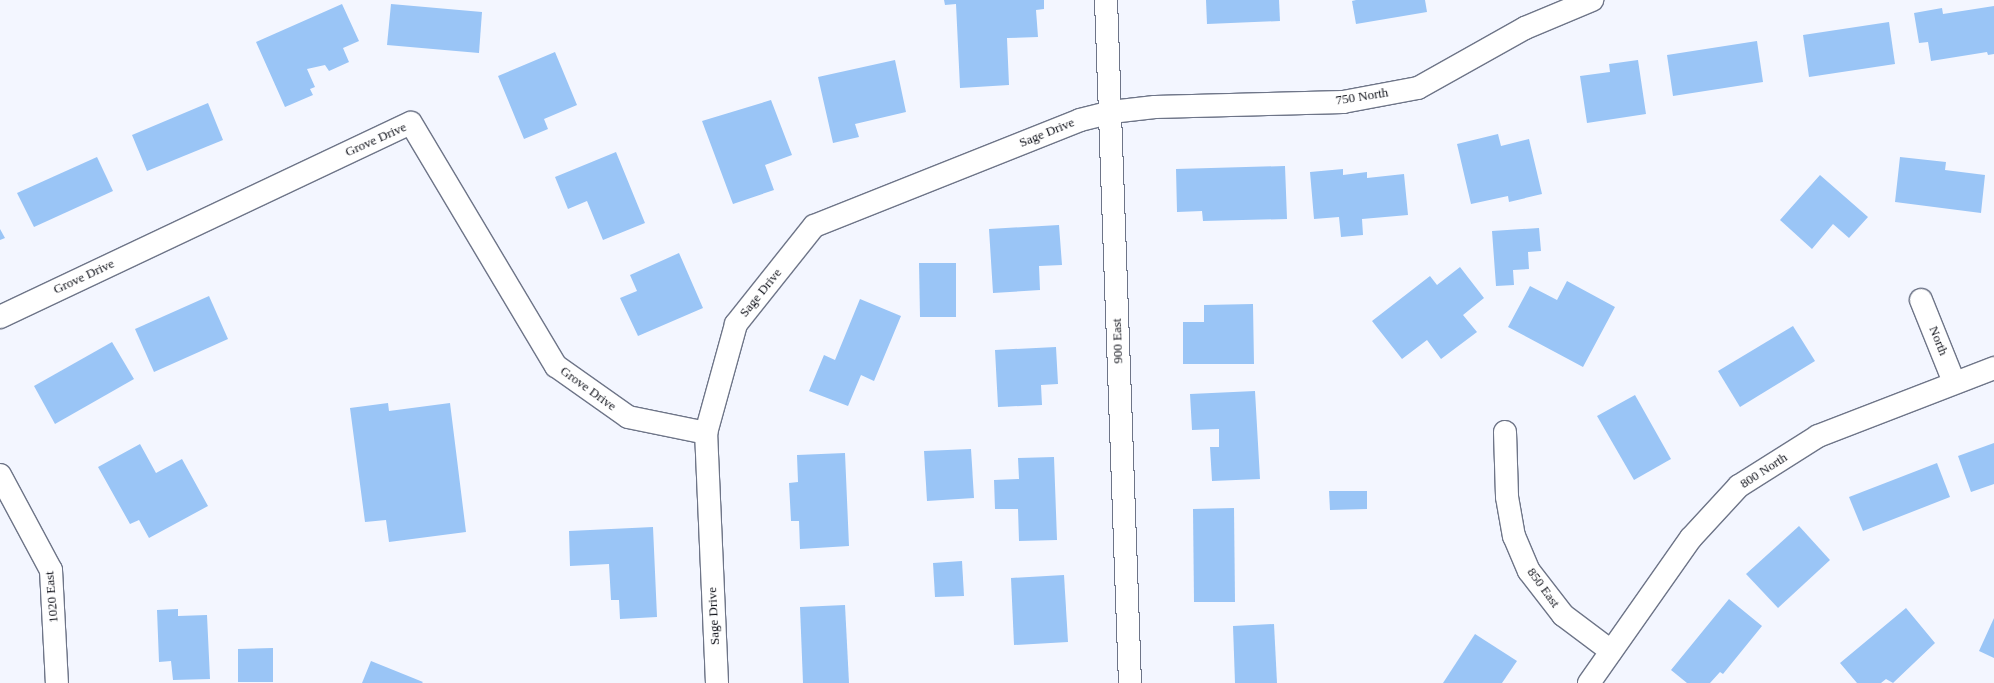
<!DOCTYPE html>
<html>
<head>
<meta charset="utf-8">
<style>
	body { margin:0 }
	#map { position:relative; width:1994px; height:683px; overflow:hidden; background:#f3f6ff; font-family:Georgia,serif }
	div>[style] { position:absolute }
	.building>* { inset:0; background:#9ac5f6 }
	.roads { filter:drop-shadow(1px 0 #6e7588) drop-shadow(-1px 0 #6e7588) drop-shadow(0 1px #6e7588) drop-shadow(0 -1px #6e7588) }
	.street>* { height:22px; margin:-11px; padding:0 11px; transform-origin:11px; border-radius:11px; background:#fff }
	span { translate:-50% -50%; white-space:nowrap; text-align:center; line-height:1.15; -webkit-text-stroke:3.5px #fff; paint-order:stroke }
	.street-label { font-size:13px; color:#0f1119 }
</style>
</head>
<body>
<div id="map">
	<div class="building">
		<i style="clip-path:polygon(944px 0,1044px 0,1044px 9px,1036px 10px,1038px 37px,1007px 38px,1009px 85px,960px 88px,956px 4px,945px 5px)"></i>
		<i style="clip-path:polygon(1206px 0,1279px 0,1280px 21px,1207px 24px)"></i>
		<i style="clip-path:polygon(1356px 0,1425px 0,1427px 12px,1356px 24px,1352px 1px)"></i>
		<i style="clip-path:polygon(342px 4px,359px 41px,343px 48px,349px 62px,329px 71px,325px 65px,307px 69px,315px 87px,310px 89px,313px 95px,285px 107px,256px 42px)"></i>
		<i style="clip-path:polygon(391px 4px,482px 12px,479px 53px,387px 45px)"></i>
		<i style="clip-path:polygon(1994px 6px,1994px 54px,1988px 55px,1987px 52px,1931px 61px,1928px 42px,1919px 43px,1914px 13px,1942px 8px,1943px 14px)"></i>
		<i style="clip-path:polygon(1889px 22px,1895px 64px,1809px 77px,1803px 35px)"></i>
		<i style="clip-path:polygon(1757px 41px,1763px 82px,1673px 96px,1667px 55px)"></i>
		<i style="clip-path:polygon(555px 52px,577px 105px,544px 119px,548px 129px,524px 139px,498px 76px)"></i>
		<i style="clip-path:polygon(895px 60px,906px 112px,855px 124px,859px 137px,833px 143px,818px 77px)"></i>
		<i style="clip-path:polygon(1638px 60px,1646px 114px,1587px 123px,1580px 76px,1610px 72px,1609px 64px)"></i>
		<i style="clip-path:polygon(771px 100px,792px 155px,765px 165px,774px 190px,733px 204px,702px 121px)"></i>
		<i style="clip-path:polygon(208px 103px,223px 140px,147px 171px,132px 135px)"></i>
		<i style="clip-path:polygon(1498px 134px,1501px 146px,1529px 139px,1542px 194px,1509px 202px,1508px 196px,1471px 204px,1457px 144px)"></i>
		<i style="clip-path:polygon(616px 152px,645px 223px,603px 240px,587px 201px,568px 209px,555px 177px)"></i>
		<i style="clip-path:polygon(97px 157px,113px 191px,34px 227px,17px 193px)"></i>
		<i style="clip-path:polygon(1900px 157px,1946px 162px,1945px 170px,1985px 175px,1981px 213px,1895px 202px)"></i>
		<i style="clip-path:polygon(1285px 166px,1287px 219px,1203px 221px,1202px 211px,1177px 212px,1176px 169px)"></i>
		<i style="clip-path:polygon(1343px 169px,1343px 175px,1367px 172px,1367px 178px,1404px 174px,1408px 215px,1362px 219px,1363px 235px,1341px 237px,1339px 217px,1314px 219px,1310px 172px)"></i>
		<i style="clip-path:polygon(1820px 175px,1868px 217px,1849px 238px,1833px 224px,1812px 249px,1780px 220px)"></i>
		<i style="clip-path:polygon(1059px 225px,1062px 265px,1039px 266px,1040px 290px,993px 293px,989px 229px)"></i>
		<i style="clip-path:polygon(1539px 228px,1541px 251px,1528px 252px,1529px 269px,1513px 270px,1514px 285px,1496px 286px,1492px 231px)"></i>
		<i style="clip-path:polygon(0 229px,5px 238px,0 240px)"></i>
		<i style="clip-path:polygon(679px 253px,703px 308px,638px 336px,620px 298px,637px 291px,630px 275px)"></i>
		<i style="clip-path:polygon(919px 263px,956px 263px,956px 317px,920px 317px)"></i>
		<i style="clip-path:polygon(1460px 267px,1484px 298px,1463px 315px,1477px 332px,1441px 359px,1427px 340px,1402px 359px,1372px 321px,1430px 276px,1437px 285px)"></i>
		<i style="clip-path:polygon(1567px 281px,1615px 307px,1583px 367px,1508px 327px,1530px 286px,1557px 300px)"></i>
		<i style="clip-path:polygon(209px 296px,228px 339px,154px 372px,135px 329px)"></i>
		<i style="clip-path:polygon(860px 299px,901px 316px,874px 381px,861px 375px,848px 406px,809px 391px,824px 355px,835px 360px)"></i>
		<i style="clip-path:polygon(1253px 304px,1254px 364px,1183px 364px,1183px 322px,1204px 322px,1204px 305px)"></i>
		<i style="clip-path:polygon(1793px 326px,1815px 361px,1740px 407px,1718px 371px)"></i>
		<i style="clip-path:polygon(112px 342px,134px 379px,55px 424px,34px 386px)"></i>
		<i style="clip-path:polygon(1056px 347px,1058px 384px,1041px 385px,1042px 405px,998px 407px,995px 350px)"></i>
		<i style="clip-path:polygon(1255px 391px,1260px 479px,1212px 481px,1210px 447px,1219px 447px,1219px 429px,1192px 430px,1190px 394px)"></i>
		<i style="clip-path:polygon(1635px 395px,1671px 459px,1634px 480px,1597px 416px)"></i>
		<i style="clip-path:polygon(388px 403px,389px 411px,450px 403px,466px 532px,389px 542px,386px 520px,365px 522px,350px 408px)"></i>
		<i style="clip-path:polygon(1994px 443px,1994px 484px,1971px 492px,1958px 456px)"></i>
		<i style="clip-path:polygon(140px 444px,156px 473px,182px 459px,208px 506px,149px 538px,139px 520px,130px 524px,98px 467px)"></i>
		<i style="clip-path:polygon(971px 449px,974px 498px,927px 501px,924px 451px)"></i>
		<i style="clip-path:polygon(845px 453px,849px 546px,800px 549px,799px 521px,791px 521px,789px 483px,798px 482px,797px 455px)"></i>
		<i style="clip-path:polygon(1054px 457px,1057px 540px,1019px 541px,1018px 509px,995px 509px,994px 480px,1019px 479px,1018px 458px)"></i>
		<i style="clip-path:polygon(1937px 463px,1950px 497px,1863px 531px,1849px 497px)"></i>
		<i style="clip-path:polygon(1329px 491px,1367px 491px,1367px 509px,1330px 510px)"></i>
		<i style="clip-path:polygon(1234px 508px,1235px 602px,1194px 602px,1193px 509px)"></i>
		<i style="clip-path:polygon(1799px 526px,1830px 560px,1778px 608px,1746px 574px)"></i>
		<i style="clip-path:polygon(653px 527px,657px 617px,620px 619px,619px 600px,611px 600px,609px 564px,570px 566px,569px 531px)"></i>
		<i style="clip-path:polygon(962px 561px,964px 596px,935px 597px,933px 563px)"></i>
		<i style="clip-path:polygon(1064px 575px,1068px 642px,1014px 645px,1011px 578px)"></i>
		<i style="clip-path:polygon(1729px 599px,1762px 626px,1723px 674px,1720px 672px,1710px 683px,1687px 683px,1671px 670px)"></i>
		<i style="clip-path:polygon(845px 605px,849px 683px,803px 683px,800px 607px)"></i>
		<i style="clip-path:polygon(1906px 608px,1935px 643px,1893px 683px,1886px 679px,1881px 683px,1857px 683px,1840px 663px)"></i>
		<i style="clip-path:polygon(178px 609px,178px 616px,207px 615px,210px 679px,173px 680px,171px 661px,159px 662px,157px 610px)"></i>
		<i style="clip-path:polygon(1994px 618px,1994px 658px,1979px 651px)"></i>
		<i style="clip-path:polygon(1274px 624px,1277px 683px,1235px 683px,1233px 626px)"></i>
		<i style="clip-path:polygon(1475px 634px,1517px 661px,1502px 683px,1443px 683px)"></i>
		<i style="clip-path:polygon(273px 648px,273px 682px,238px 682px,238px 649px)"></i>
		<i style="clip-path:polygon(371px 661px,423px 682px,422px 683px,362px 683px)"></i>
	</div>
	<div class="roads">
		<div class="street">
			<i style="left:1106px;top:0;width:683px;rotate:87.99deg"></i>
			<i style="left:1921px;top:300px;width:88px;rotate:68.1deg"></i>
			<i style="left:0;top:317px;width:454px;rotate:-25.3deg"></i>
			<i style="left:411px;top:123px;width:283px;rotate:59.2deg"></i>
			<i style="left:556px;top:366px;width:88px;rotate:35.3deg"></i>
			<i style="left:628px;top:417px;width:80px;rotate:11.6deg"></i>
			<i style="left:1505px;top:432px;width:65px;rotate:88.2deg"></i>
			<i style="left:1507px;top:497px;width:40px;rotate:80deg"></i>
			<i style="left:1514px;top:536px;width:38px;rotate:67deg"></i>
			<i style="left:1529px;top:571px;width:56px;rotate:52.3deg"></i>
			<i style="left:1563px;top:615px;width:60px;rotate:36.9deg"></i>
			<i style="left:0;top:475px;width:108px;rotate:61.8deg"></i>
			<i style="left:51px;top:570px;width:113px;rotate:87deg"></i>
			<i style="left:717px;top:683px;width:250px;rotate:-92.5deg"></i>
			<i style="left:706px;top:433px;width:113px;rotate:-74.6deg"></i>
			<i style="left:736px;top:324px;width:125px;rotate:-51.5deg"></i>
			<i style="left:814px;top:226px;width:286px;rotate:-21.7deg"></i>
			<i style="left:1080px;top:120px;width:32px;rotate:-14deg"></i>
			<i style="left:1111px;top:112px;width:44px;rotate:-6.5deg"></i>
			<i style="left:1155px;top:107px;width:188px;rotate:-1.5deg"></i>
			<i style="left:1343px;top:102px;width:76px;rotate:-10.6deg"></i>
			<i style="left:1418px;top:88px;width:123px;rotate:-29.3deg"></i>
			<i style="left:1525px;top:28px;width:73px;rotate:-22.7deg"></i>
			<i style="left:1589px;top:683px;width:177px;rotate:-54.9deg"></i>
			<i style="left:1691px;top:538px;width:71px;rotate:-47.3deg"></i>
			<i style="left:1739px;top:486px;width:93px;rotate:-32.3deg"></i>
			<i style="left:1818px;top:436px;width:189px;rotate:-21.1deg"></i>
		</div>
	</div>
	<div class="street-label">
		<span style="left:1362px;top:97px;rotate:-9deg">750 North</span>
		<span style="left:1047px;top:133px;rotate:-22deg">Sage Drive</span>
		<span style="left:376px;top:140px;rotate:-24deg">Grove Drive</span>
		<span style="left:84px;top:277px;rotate:-25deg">Grove Drive</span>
		<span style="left:761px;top:293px;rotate:-51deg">Sage Drive</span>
		<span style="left:1118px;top:341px;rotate:-92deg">900 East</span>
		<span style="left:1938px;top:341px;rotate:68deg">North</span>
		<span style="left:588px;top:389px;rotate:36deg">Grove Drive</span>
		<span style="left:1764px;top:471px;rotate:-33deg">800 North</span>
		<span style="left:1543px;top:588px;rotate:54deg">850 East</span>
		<span style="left:52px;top:597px;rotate:-95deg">1020 East</span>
		<span style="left:714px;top:616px;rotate:-93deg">Sage Drive</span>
	</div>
</div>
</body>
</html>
